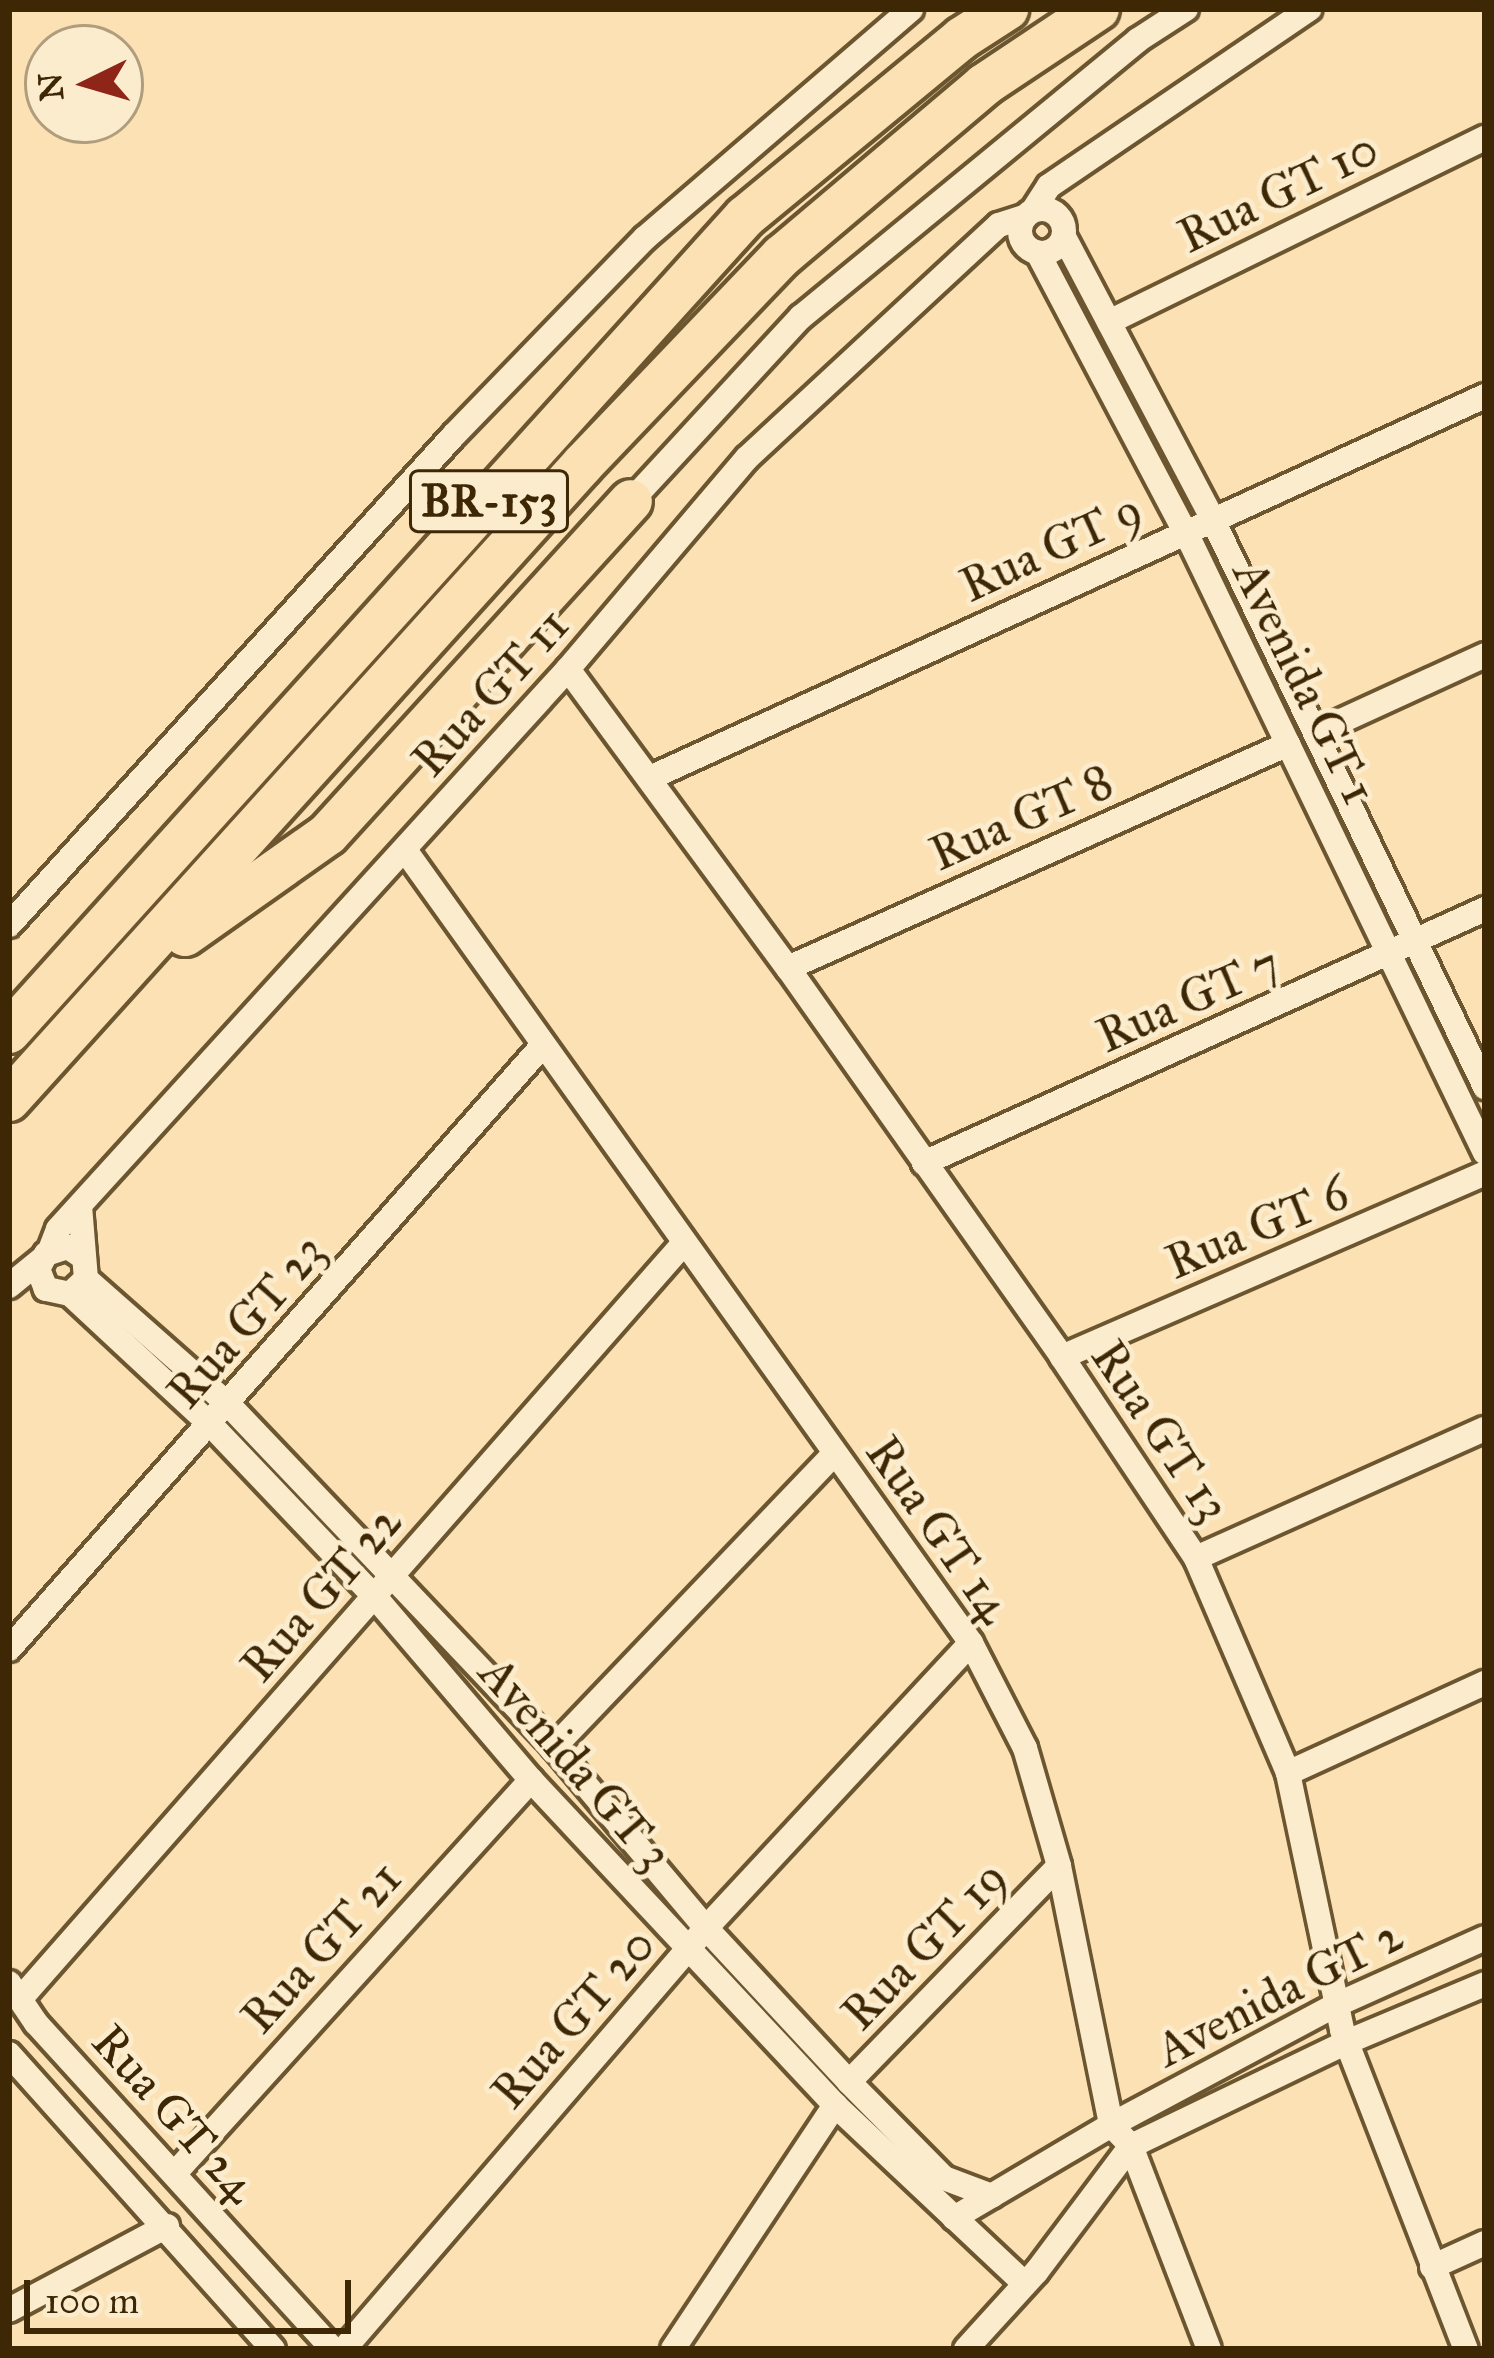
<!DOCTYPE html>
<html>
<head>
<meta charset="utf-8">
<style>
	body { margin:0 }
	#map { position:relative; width:1494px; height:2358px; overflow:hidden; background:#fbe1b3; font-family:"IM FELL Great Primer",serif }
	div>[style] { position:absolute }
	.roads { filter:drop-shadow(3px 0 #6c5630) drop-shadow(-3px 0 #6c5630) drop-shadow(0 3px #6c5630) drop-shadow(0 -3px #6c5630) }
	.minor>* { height:24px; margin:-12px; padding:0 12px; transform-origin:12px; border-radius:12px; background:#fcecce }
	.minor>.ring { margin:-12px; padding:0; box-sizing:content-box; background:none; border:24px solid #fcecce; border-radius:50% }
	.trunk>* { height:42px; margin:-21px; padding:0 21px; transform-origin:21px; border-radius:21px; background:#fbe1b3 }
	span { translate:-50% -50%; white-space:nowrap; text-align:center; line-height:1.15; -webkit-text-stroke:10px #fcecce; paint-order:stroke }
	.shield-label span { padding:3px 9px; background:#fcecce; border:3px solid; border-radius:9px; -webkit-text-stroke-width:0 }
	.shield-label { font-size:45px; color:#3d2704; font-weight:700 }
	.street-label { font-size:48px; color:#3d2704 }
	.frame { position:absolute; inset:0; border:12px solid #3d2704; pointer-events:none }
	.north { position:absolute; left:24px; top:24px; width:120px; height:120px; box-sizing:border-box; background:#fcecce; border:3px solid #b09d7d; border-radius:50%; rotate:265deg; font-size:33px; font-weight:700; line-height:48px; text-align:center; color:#3d2704 }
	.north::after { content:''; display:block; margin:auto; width:42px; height:54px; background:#8f2418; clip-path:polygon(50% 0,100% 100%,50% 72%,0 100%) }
	.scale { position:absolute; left:24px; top:2280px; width:327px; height:54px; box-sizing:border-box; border:6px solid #3d2704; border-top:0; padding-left:15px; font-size:36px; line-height:42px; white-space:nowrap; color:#3d2704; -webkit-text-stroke:9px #fcecce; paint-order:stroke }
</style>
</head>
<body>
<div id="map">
	<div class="roads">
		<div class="minor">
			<i class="ring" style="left:1020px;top:209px;width:20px;height:20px"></i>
			<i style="left:1034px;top:209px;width:27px;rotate:-57deg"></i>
			<i style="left:1049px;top:186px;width:315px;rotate:-34.2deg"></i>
			<i style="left:1064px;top:237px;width:313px;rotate:62.2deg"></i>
			<i style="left:1210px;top:514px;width:636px;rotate:64.36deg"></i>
			<i style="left:1038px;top:253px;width:326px;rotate:62.2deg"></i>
			<i style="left:1190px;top:541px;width:679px;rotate:64.26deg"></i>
			<i style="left:1109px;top:322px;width:419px;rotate:-26.1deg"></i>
			<i style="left:631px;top:501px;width:251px;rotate:-47.3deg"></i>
			<i style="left:801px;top:317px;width:436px;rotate:-39.4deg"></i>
			<i style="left:1138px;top:40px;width:57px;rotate:-32.9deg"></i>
			<i style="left:568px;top:669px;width:371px;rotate:53.7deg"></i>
			<i style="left:788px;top:968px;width:476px;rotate:54.8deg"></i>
			<i style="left:1062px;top:1357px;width:242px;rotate:56.3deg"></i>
			<i style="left:1196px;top:1558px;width:234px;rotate:66.8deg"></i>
			<i style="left:1288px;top:1773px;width:263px;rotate:78.1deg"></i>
			<i style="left:1342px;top:2030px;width:342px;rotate:68.8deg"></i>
			<i style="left:1315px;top:733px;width:187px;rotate:-24.6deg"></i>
			<i style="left:652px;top:777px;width:916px;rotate:-24.58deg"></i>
			<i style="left:405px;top:850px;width:974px;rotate:54.48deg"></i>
			<i style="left:971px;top:1643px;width:118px;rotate:62.8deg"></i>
			<i style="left:1025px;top:1748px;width:123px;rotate:73.9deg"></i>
			<i style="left:1059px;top:1866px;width:264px;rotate:78.6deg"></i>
			<i style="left:1111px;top:2125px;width:29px;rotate:46deg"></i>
			<i style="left:1131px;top:2146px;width:217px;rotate:69deg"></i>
			<i style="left:9px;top:925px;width:662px;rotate:-47.76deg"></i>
			<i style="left:454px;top:435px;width:274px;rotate:-45.9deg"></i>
			<i style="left:645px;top:238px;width:351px;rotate:-40.7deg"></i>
			<i style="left:788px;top:968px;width:548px;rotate:-24.13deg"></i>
			<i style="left:924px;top:1163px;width:616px;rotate:-24.36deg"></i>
			<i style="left:80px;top:1206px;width:73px;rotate:85.3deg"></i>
			<i style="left:86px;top:1279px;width:22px;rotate:137deg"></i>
			<i style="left:70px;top:1294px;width:25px;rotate:-168deg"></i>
			<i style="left:46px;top:1289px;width:22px;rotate:-112deg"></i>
			<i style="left:38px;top:1269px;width:17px;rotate:-62deg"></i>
			<i style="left:46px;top:1254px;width:23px;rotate:-18deg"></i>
			<i style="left:68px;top:1247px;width:18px;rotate:34deg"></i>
			<i style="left:50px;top:1250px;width:22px;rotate:-69deg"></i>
			<i style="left:58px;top:1229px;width:757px;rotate:-47.68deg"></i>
			<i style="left:568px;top:669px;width:277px;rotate:-49.7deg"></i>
			<i style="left:747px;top:458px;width:343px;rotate:-42.8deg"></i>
			<i style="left:999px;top:225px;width:28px;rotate:-18deg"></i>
			<i style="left:86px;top:1279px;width:189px;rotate:41.4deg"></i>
			<i style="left:228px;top:1404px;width:235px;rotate:46.4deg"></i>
			<i style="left:390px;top:1574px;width:238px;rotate:46.5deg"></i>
			<i style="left:554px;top:1747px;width:236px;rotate:50deg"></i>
			<i style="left:706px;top:1928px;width:210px;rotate:47.1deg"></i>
			<i style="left:849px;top:2082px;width:135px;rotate:45.3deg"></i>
			<i style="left:944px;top:2178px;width:51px;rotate:20.6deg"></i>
			<i style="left:9px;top:1286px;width:43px;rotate:-39.3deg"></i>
			<i style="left:70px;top:1294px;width:192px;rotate:42.9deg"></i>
			<i style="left:211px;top:1425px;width:239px;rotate:46.4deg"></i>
			<i style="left:376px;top:1598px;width:239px;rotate:49.6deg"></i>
			<i style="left:531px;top:1780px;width:445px;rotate:46.9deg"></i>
			<i style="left:835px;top:2105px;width:260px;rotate:43.3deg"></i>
			<i style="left:1062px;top:1357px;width:461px;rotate:-23.5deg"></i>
			<i style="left:1196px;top:1558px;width:316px;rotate:-24.1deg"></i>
			<i style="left:9px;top:1649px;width:806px;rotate:-48.52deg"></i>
			<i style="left:554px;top:1747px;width:405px;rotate:-46.3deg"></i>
			<i style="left:1288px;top:1773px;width:217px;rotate:-24.6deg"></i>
			<i style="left:9px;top:1983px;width:48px;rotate:56deg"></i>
			<i style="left:36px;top:2023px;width:441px;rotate:47.7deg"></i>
			<i style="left:22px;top:1997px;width:1003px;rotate:-48.72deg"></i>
			<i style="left:9px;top:2054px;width:396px;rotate:48.2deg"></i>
			<i style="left:849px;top:2082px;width:301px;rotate:-45.8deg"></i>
			<i style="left:176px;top:2172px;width:529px;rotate:-47.84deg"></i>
			<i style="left:954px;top:2218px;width:182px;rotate:-30.6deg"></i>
			<i style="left:1111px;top:2125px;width:255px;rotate:-28.1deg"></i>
			<i style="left:1336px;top:2005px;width:163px;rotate:-24.2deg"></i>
			<i style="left:1432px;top:2267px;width:58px;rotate:-24.4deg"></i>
			<i style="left:9px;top:2310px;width:179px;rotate:-28deg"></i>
			<i style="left:344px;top:2349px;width:555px;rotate:-49.31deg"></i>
			<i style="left:706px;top:1928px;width:389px;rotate:-47.1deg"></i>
			<i style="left:673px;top:2349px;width:293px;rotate:-56.4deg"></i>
			<i style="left:966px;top:2349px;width:105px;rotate:-47.7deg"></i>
			<i style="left:1037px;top:2271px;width:156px;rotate:-53.1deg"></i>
			<i style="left:1131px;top:2146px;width:240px;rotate:-25.7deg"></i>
			<i style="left:1347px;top:2042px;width:150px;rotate:-22.8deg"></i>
		</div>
		<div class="trunk">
			<i style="left:185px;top:935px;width:175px;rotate:-35.2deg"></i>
			<i style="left:328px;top:834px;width:450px;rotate:-47.7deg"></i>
			<i style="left:9px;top:1032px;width:1098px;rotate:-47.92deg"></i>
			<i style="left:745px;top:217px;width:281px;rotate:-39.5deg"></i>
			<i style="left:962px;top:38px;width:54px;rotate:-32.8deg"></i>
			<i style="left:9px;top:1100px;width:857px;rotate:-47.93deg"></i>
			<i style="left:583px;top:464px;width:288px;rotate:-46.3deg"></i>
			<i style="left:782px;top:256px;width:265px;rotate:-40.2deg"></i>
			<i style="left:984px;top:85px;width:137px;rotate:-33.7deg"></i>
		</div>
	</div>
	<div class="shield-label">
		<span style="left:489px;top:501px">BR-153</span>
	</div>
	<div class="street-label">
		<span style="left:1278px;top:192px;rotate:-26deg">Rua GT 10</span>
		<span style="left:1051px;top:547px;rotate:-25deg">Rua GT 9</span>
		<span style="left:1305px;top:682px;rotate:64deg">Avenida GT 1</span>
		<span style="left:490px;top:692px;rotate:-48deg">Rua GT 11</span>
		<span style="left:1021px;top:817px;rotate:-24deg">Rua GT 8</span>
		<span style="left:1188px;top:999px;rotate:-24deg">Rua GT 7</span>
		<span style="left:1257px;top:1227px;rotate:-23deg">Rua GT 6</span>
		<span style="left:246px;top:1321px;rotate:-49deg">Rua GT 23</span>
		<span style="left:1161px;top:1431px;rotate:56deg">Rua GT 13</span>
		<span style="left:939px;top:1529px;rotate:55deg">Rua GT 14</span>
		<span style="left:321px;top:1593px;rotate:-49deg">Rua GT 22</span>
		<span style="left:576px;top:1763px;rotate:49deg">Avenida GT 3</span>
		<span style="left:924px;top:1945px;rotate:-46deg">Rua GT 19</span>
		<span style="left:321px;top:1947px;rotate:-48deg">Rua GT 21</span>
		<span style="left:1279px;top:1992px;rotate:-27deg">Avenida GT 2</span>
		<span style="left:573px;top:2018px;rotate:-49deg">Rua GT 20</span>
		<span style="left:175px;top:2113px;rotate:48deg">Rua GT 24</span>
	</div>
	<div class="frame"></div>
	<div class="north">N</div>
	<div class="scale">100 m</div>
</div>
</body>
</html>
